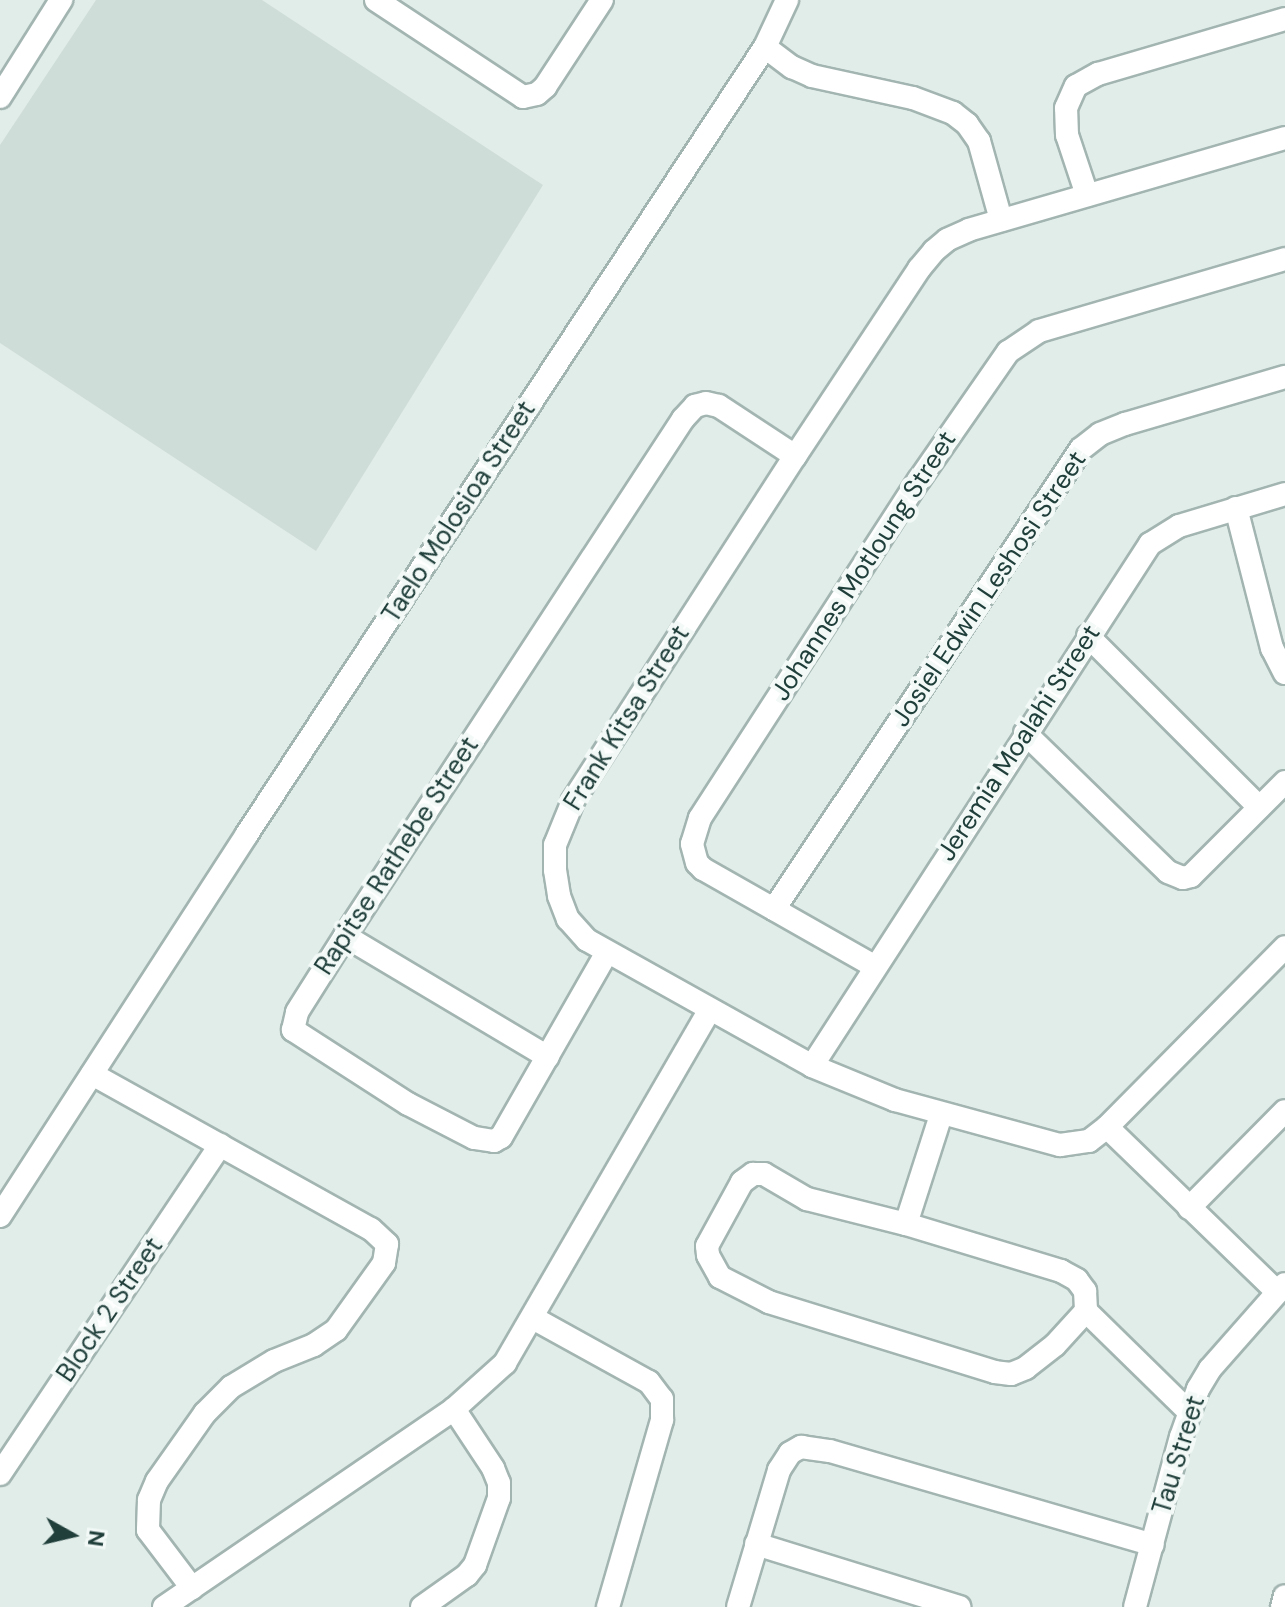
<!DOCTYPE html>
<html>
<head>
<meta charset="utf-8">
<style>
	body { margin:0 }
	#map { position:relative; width:1285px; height:1607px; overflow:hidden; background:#e1ede9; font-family:"DM Sans",sans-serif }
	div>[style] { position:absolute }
	.built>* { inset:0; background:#cfddd8 }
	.roads { filter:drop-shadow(2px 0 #a3b5b1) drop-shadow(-2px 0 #a3b5b1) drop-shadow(0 2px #a3b5b1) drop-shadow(0 -2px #a3b5b1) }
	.minor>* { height:22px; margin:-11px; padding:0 11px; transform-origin:11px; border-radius:11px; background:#fff }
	span { translate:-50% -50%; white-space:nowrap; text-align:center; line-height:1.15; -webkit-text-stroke:8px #f2f9f7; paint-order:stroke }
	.street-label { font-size:26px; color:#203f3b }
	.north { position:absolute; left:32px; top:1495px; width:80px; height:80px; -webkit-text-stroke:6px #f2f9f7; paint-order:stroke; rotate:98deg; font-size:22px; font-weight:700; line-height:32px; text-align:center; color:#203f3b }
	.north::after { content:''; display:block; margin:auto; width:28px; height:36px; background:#203f3b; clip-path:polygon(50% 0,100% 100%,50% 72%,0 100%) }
</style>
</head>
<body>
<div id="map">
	<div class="built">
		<i style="clip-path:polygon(96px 0,262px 0,543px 185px,316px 551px,0 343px,0 145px)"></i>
	</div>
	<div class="roads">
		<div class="minor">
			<i style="left:376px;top:0;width:176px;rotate:33.4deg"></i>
			<i style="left:523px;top:97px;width:14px;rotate:-12deg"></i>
			<i style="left:537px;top:94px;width:11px;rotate:-41deg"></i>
			<i style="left:545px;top:87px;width:104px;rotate:-56.8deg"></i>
			<i style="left:765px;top:47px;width:34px;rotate:37deg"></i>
			<i style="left:792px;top:67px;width:22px;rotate:24deg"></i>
			<i style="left:812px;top:76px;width:103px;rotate:12.3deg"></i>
			<i style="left:913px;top:98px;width:43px;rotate:20.6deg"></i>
			<i style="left:953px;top:113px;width:18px;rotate:38deg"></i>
			<i style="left:967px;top:124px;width:21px;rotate:55deg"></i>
			<i style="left:979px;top:141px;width:82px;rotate:74.4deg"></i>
			<i style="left:0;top:97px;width:115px;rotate:-57.8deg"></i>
			<i style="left:1285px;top:138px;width:329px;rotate:163.8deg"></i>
			<i style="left:969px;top:230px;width:24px;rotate:156deg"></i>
			<i style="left:947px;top:240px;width:17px;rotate:140deg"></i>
			<i style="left:934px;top:251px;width:23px;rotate:130deg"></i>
			<i style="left:919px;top:269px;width:224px;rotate:123.5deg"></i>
			<i style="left:795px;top:456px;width:410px;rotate:122.8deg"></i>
			<i style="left:573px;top:801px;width:48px;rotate:112.2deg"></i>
			<i style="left:555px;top:845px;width:25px;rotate:90deg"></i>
			<i style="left:555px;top:870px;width:26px;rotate:81deg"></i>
			<i style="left:559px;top:896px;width:25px;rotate:69deg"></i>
			<i style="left:568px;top:919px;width:28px;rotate:48deg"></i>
			<i style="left:587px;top:940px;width:258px;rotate:29.2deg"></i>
			<i style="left:812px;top:1066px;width:90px;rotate:22.3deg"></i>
			<i style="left:895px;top:1100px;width:171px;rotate:15.3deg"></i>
			<i style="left:1060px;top:1145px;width:29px;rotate:-8deg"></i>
			<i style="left:1089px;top:1141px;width:23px;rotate:-38deg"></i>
			<i style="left:1107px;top:1127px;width:253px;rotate:-45.3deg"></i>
			<i style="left:1087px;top:195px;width:63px;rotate:-108.4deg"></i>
			<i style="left:1067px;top:135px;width:27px;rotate:-92deg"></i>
			<i style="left:1066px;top:108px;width:24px;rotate:-66deg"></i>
			<i style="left:1076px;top:86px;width:25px;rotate:-29deg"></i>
			<i style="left:1098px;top:74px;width:195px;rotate:-16.4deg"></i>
			<i style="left:1236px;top:508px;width:145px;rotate:75.6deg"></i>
			<i style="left:1272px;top:648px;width:28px;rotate:63deg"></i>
			<i style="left:1088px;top:636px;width:242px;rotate:45deg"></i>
			<i style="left:1025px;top:733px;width:199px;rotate:44.2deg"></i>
			<i style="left:1168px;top:872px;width:16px;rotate:22deg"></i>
			<i style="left:1183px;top:878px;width:8px;rotate:-14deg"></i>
			<i style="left:1191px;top:876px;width:133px;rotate:-45deg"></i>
			<i style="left:774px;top:909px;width:553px;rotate:-56.28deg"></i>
			<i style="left:1081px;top:449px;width:24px;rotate:-38deg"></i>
			<i style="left:1100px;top:434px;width:27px;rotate:-22deg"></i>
			<i style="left:1125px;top:424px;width:167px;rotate:-16.4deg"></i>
			<i style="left:345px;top:936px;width:236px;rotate:30.8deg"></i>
			<i style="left:606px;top:954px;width:211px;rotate:119.8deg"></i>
			<i style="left:501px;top:1137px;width:8px;rotate:150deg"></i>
			<i style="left:494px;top:1141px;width:20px;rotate:-171deg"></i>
			<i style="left:474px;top:1138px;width:74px;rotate:-152.7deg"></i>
			<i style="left:408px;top:1104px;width:137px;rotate:-147.2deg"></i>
			<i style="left:293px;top:1030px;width:18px;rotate:-77deg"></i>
			<i style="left:297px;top:1012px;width:90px;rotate:-57.7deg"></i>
			<i style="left:345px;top:936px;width:618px;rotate:-56.82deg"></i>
			<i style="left:683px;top:419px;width:18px;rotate:-47deg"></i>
			<i style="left:695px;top:406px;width:11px;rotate:-15deg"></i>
			<i style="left:706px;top:403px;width:13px;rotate:13deg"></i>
			<i style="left:719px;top:406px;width:91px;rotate:33.3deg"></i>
			<i style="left:874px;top:966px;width:197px;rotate:-150.4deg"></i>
			<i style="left:703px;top:869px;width:8px;rotate:-135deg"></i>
			<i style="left:697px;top:863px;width:20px;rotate:-105deg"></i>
			<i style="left:692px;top:844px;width:27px;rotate:-73deg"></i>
			<i style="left:700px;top:818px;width:403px;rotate:-57.1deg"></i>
			<i style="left:919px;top:480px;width:156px;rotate:-55.2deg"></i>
			<i style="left:1008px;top:352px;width:37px;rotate:-34deg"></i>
			<i style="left:1039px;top:331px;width:256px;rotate:-16.3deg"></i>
			<i style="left:812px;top:1066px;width:622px;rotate:-57.08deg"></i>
			<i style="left:1150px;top:544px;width:34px;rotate:-32deg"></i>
			<i style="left:1179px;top:526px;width:111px;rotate:-16.8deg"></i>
			<i style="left:92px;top:1074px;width:319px;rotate:29.1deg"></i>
			<i style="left:371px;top:1229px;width:22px;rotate:43deg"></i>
			<i style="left:387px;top:1244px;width:19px;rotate:99deg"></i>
			<i style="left:384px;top:1263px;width:82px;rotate:125.6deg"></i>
			<i style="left:336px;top:1330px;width:27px;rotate:146deg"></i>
			<i style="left:314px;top:1345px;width:43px;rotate:158.2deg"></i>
			<i style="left:274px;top:1361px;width:50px;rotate:148.8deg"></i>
			<i style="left:231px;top:1387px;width:37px;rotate:135deg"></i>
			<i style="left:205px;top:1413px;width:83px;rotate:125.2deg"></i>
			<i style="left:157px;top:1481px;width:21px;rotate:113deg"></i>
			<i style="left:149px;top:1500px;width:30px;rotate:92deg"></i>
			<i style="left:148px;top:1530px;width:73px;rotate:52.8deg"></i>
			<i style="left:1107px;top:1127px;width:237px;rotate:44.1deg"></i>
			<i style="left:753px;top:1174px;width:11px"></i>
			<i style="left:764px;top:1174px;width:50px;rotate:30.2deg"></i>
			<i style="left:807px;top:1199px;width:102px;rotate:14.2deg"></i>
			<i style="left:906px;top:1224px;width:162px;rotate:16.9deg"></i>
			<i style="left:1061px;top:1271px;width:18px;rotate:29deg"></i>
			<i style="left:1077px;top:1280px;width:14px;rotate:54deg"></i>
			<i style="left:1085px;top:1291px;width:20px;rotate:87deg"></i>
			<i style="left:1086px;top:1311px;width:46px;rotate:132.4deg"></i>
			<i style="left:1055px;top:1345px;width:37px;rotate:142deg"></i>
			<i style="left:1026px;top:1368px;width:16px;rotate:158deg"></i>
			<i style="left:1011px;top:1374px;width:16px;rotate:-173deg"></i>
			<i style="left:995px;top:1372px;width:237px;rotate:-162.8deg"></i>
			<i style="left:769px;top:1302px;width:55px;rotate:-153deg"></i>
			<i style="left:720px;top:1277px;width:25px;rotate:-119deg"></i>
			<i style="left:708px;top:1255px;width:9px;rotate:-96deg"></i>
			<i style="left:707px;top:1246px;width:73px;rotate:-61.3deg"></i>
			<i style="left:742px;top:1182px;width:14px;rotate:-36deg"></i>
			<i style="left:1189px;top:1208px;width:136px;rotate:-45.3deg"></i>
			<i style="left:0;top:1216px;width:455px;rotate:-57.1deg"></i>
			<i style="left:247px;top:834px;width:942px;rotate:-56.65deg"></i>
			<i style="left:765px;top:47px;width:52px;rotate:-64.9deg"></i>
			<i style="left:906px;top:1224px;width:114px;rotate:-72.2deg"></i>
			<i style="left:1086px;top:1311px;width:143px;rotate:44.4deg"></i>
			<i style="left:533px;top:1318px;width:132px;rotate:28.9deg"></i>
			<i style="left:649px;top:1382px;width:21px;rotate:53deg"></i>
			<i style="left:662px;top:1399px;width:21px;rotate:90deg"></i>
			<i style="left:662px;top:1420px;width:195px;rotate:106.1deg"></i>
			<i style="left:0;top:1474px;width:396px;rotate:-56.2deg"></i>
			<i style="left:756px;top:1544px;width:213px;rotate:17.2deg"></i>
			<i style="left:164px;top:1607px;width:351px;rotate:-34.3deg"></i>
			<i style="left:454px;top:1409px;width:69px;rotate:-42deg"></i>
			<i style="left:505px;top:1363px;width:408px;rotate:-59.9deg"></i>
			<i style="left:422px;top:1607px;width:55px;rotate:-35.4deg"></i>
			<i style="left:467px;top:1575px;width:13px;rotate:-51deg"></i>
			<i style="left:475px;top:1565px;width:71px;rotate:-70.3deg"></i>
			<i style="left:499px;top:1498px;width:15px;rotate:-90deg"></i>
			<i style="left:499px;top:1483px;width:16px;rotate:-112deg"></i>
			<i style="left:493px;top:1468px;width:71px;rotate:-123.5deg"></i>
			<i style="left:738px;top:1607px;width:143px;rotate:-73.3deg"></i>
			<i style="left:779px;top:1470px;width:20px;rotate:-57deg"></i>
			<i style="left:790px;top:1453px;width:13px;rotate:-29deg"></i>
			<i style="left:801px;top:1447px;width:29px;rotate:8deg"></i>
			<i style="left:830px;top:1451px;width:336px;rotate:16.2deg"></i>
			<i style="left:1135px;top:1607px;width:176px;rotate:-74.9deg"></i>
			<i style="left:1181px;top:1437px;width:51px;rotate:-70.5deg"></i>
			<i style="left:1198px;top:1389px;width:23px;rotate:-59deg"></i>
			<i style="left:1210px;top:1369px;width:113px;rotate:-48.6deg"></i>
			<i style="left:1282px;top:1607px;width:11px;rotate:-75deg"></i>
		</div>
	</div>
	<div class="street-label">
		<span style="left:459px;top:512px;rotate:-57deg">Taelo Molosioa Street</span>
		<span style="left:864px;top:566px;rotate:-57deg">Johannes Motloung Street</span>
		<span style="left:989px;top:589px;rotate:-56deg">Josiel Edwin Leshosi Street</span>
		<span style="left:627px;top:718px;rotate:-58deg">Frank Kitsa Street</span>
		<span style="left:1019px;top:743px;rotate:-57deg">Jeremia Moalahi Street</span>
		<span style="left:397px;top:856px;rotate:-57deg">Rapitse Rathebe Street</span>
		<span style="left:110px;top:1310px;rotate:-56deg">Block 2 Street</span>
		<span style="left:1179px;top:1455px;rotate:-73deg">Tau Street</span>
	</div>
	<div class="north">N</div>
</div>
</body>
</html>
